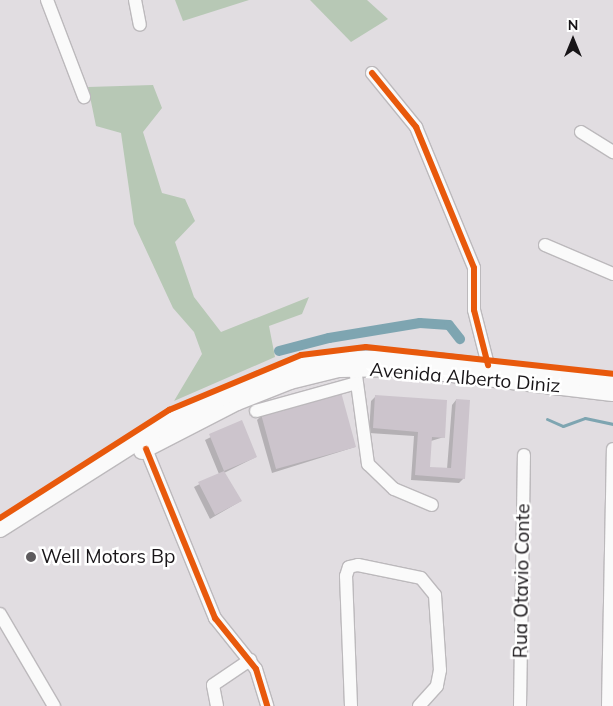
<!DOCTYPE html>
<html>
<head>
<meta charset="utf-8">
<style>
	body { margin:0 }
	#map { position:relative; width:613px; height:706px; overflow:hidden; background:#e1dde1; font-family:Mulish,sans-serif }
	div>[style] { position:absolute }
	.forest>* { inset:0; background:#b7c8b5 }
	.shadow>* { inset:0; background:#0003 }
	.stream>* { height:3px; margin:-1.5px; padding:0 1.5px; transform-origin:1.5px; border-radius:1.5px; background:#7ea5b1 }
	.canal>* { height:10px; margin:-5px; padding:0 5px; transform-origin:5px; border-radius:5px; background:#7ea5b1 }
	.building>* { inset:0; background:#ccc4cc }
	.roads { filter:drop-shadow(1px 0 #bcb9bc) drop-shadow(-1px 0 #bcb9bc) drop-shadow(0 1px #bcb9bc) drop-shadow(0 -1px #bcb9bc) }
	.minor>* { height:12px; margin:-6px; padding:0 6px; transform-origin:6px; border-radius:6px; background:#fafafa }
	.major>* { height:16px; margin:-8px; padding:0 8px; transform-origin:8px; border-radius:8px; background:#fafafa }
	.cycleway>* { height:6px; margin:-3px; padding:0 3px; transform-origin:3px; border-radius:3px; background:#e8590c }
	.dots>* { width:14px; height:14px; translate:-50% -50%; box-sizing:border-box; border:2px solid #fff; border-radius:50% }
	span { translate:-50% -50%; white-space:nowrap; text-align:center; line-height:1.15; -webkit-text-stroke:5px #fff; paint-order:stroke }
	.street-label { font-size:19px; color:#181518 }
	.poi-label { font-size:19px; color:#181518 }
	.left { translate:0 -50%; text-align:left }
	.north { position:absolute; left:548px; top:15px; width:50px; height:50px; -webkit-text-stroke:4px #fff; paint-order:stroke; rotate:0deg; font-size:14px; font-weight:700; line-height:20px; text-align:center; color:#181518 }
	.north::after { content:''; display:block; margin:auto; width:18px; height:22px; background:#181518; clip-path:polygon(50% 0,100% 100%,50% 72%,0 100%) }
</style>
</head>
<body>
<div id="map">
	<div class="forest">
		<i style="clip-path:polygon(175px 0,249px 0,183px 21px)"></i>
		<i style="clip-path:polygon(310px 0,367px 0,388px 19px,351px 42px)"></i>
		<i style="clip-path:polygon(153px 85px,162px 108px,143px 132px,162px 193px,185px 199px,195px 221px,175px 242px,194px 297px,221px 332px,309px 297px,302px 314px,269px 326px,275px 357px,174px 401px,202px 354px,194px 332px,173px 308px,134px 224px,121px 133px,96px 126px,88px 87px)"></i>
	</div>
	<div class="shadow">
		<i style="clip-path:polygon(376px 396px,444px 437px,431px 441px,429px 468px,447px 469px,452px 405px,456px 400px,464px 478px,459px 483px,411px 480px,414px 436px,369px 433px,371px 401px)"></i>
		<i style="clip-path:polygon(262px 415px,355px 447px,272px 473px,257px 420px)"></i>
		<i style="clip-path:polygon(241px 422px,256px 457px,224px 473px,241px 501px,210px 519px,194px 487px,219px 474px,205px 440px)"></i>
	</div>
	<div class="stream">
		<i style="left:547px;top:419px;width:17px;rotate:24deg"></i>
		<i style="left:563px;top:426px;width:23px;rotate:-20deg"></i>
		<i style="left:585px;top:418px;width:29px;rotate:12deg"></i>
	</div>
	<div class="canal">
		<i style="left:279px;top:351px;width:52px;rotate:-14.6deg"></i>
		<i style="left:329px;top:338px;width:92px;rotate:-9.4deg"></i>
		<i style="left:420px;top:323px;width:29px;rotate:4deg"></i>
		<i style="left:449px;top:325px;width:18px;rotate:52deg"></i>
	</div>
	<div class="building">
		<i style="clip-path:polygon(341px 392px,356px 447px,276px 469px,261px 414px)"></i>
		<i style="clip-path:polygon(375px 395px,447px 400px,445px 438px,432px 437px,430px 467px,451px 468px,456px 399px,470px 400px,465px 479px,415px 475px,418px 432px,373px 428px)"></i>
		<i style="clip-path:polygon(242px 420px,257px 457px,224px 471px,242px 501px,215px 515px,198px 482px,224px 471px,209px 434px)"></i>
	</div>
	<div class="roads">
		<div class="minor">
			<i style="left:47px;top:0;width:104px;rotate:69.1deg"></i>
			<i style="left:135px;top:0;width:25px;rotate:79deg"></i>
			<i style="left:372px;top:73px;width:70px;rotate:50.8deg"></i>
			<i style="left:416px;top:127px;width:152px;rotate:67.6deg"></i>
			<i style="left:474px;top:268px;width:42px;rotate:90deg"></i>
			<i style="left:474px;top:310px;width:57px;rotate:75.7deg"></i>
			<i style="left:581px;top:132px;width:38px;rotate:32deg"></i>
			<i style="left:545px;top:245px;width:74px;rotate:23.1deg"></i>
			<i style="left:355px;top:368px;width:97px;rotate:82.3deg"></i>
			<i style="left:368px;top:464px;width:36px;rotate:44deg"></i>
			<i style="left:394px;top:489px;width:41px;rotate:22.8deg"></i>
			<i style="left:256px;top:411px;width:104px;rotate:-15.6deg"></i>
			<i style="left:146px;top:449px;width:183px;rotate:67.8deg"></i>
			<i style="left:215px;top:618px;width:65px;rotate:51.2deg"></i>
			<i style="left:256px;top:669px;width:39px;rotate:73deg"></i>
			<i style="left:0;top:614px;width:107px;rotate:59.6deg"></i>
			<i style="left:217px;top:706px;width:21px;rotate:-101deg"></i>
			<i style="left:213px;top:685px;width:45px;rotate:-34deg"></i>
			<i style="left:351px;top:706px;width:130px;rotate:-92.2deg"></i>
			<i style="left:346px;top:576px;width:9px;rotate:-72deg"></i>
			<i style="left:349px;top:567px;width:9px;rotate:-13deg"></i>
			<i style="left:358px;top:565px;width:64px;rotate:11.7deg"></i>
			<i style="left:421px;top:578px;width:22px;rotate:51deg"></i>
			<i style="left:435px;top:595px;width:75px;rotate:86.2deg"></i>
			<i style="left:440px;top:670px;width:16px;rotate:101deg"></i>
			<i style="left:437px;top:686px;width:27px;rotate:132deg"></i>
			<i style="left:520px;top:706px;width:251px;rotate:-89.1deg"></i>
			<i style="left:608px;top:706px;width:257px;rotate:-88.9deg"></i>
		</div>
		<div class="major">
			<i style="left:142px;top:451px;width:107px;rotate:-27.3deg"></i>
			<i style="left:237px;top:402px;width:57px;rotate:-21.6deg"></i>
			<i style="left:290px;top:381px;width:50px;rotate:-13.8deg"></i>
			<i style="left:339px;top:369px;width:63px;rotate:-0.9deg"></i>
			<i style="left:402px;top:368px;width:212px;rotate:6.8deg"></i>
			<i style="left:0;top:529px;width:198px;rotate:-32.4deg"></i>
			<i style="left:167px;top:423px;width:103px;rotate:-25.3deg"></i>
			<i style="left:260px;top:379px;width:61px;rotate:-18.1deg"></i>
			<i style="left:318px;top:360px;width:92px;rotate:-1.2deg"></i>
			<i style="left:410px;top:358px;width:204px;rotate:6.5deg"></i>
		</div>
	</div>
	<div class="cycleway">
		<i style="left:372px;top:73px;width:70px;rotate:50.8deg"></i>
		<i style="left:416px;top:127px;width:152px;rotate:67.6deg"></i>
		<i style="left:474px;top:268px;width:42px;rotate:90deg"></i>
		<i style="left:474px;top:310px;width:57px;rotate:75.7deg"></i>
		<i style="left:146px;top:449px;width:183px;rotate:67.8deg"></i>
		<i style="left:215px;top:618px;width:65px;rotate:51.2deg"></i>
		<i style="left:256px;top:669px;width:39px;rotate:73deg"></i>
		<i style="left:0;top:518px;width:201px;rotate:-32.6deg"></i>
		<i style="left:169px;top:410px;width:143px;rotate:-22.6deg"></i>
		<i style="left:301px;top:355px;width:65px;rotate:-7deg"></i>
		<i style="left:366px;top:347px;width:248px;rotate:6.2deg"></i>
	</div>
	<div class="dots">
		<i style="left:31px;top:557px;background:#5e5b5e"></i>
	</div>
	<div class="street-label">
		<span style="left:465px;top:378px;rotate:5deg">Avenida Alberto Diniz</span>
		<span style="left:522px;top:581px;rotate:-89deg">Rua Otavio Conte</span>
	</div>
	<div class="poi-label">
		<span class="left" style="left:41px;top:557px">Well Motors Bp</span>
	</div>
	<div class="north">N</div>
</div>
</body>
</html>
